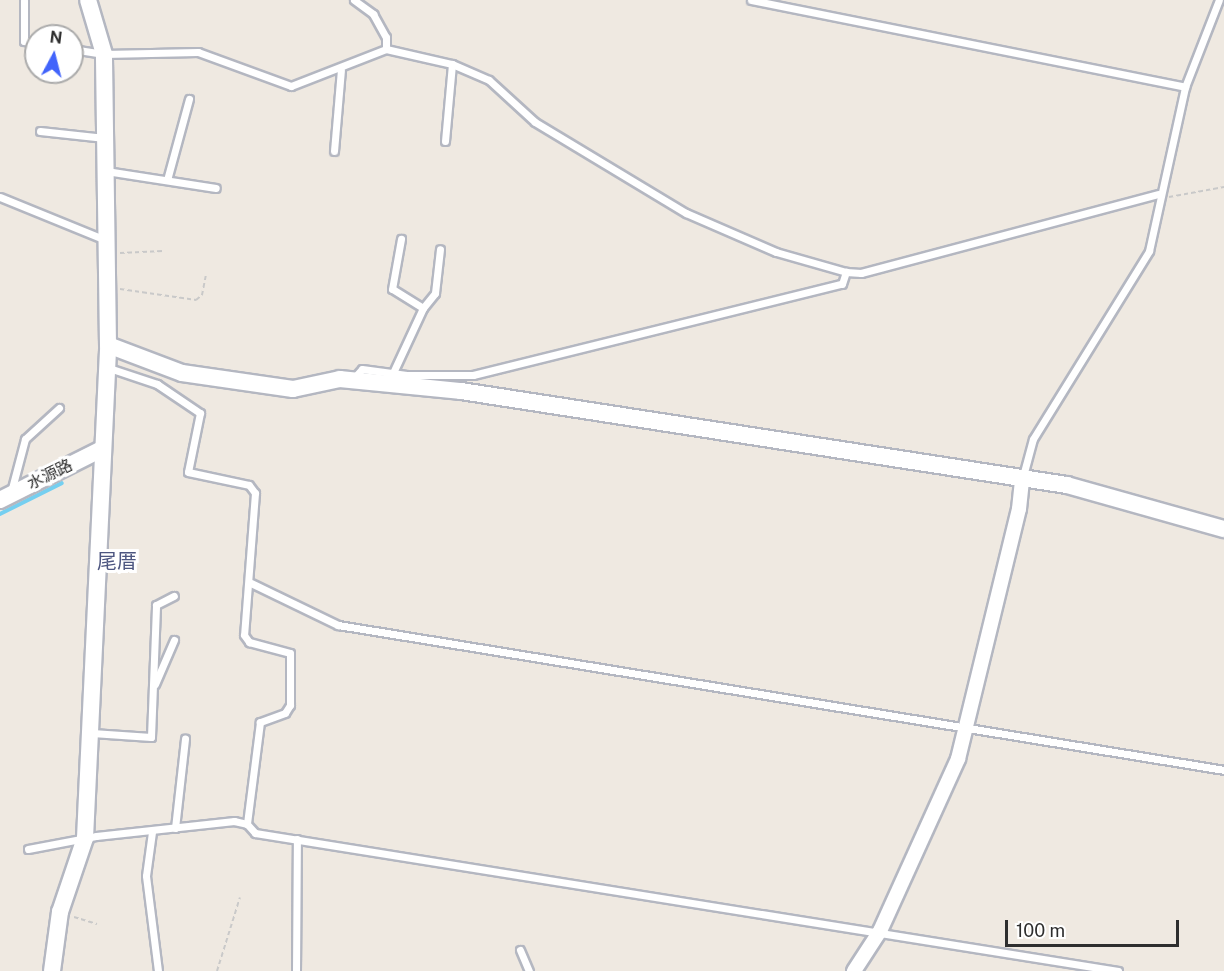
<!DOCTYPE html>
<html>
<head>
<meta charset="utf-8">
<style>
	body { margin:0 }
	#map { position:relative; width:1224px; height:971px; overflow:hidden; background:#efe9e1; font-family:"Public Sans","Noto Sans TC",sans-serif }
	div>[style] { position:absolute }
	.stream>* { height:4px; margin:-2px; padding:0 2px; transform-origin:2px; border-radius:2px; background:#75cff0 }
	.path>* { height:2px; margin-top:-1px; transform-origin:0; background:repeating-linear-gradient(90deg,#c9c9c9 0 4.5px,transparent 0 7.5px) }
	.roads { filter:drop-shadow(2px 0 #b4b7c1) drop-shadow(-2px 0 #b4b7c1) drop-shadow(0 2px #b4b7c1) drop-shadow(0 -2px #b4b7c1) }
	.service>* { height:7px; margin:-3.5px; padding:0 3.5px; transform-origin:3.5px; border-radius:3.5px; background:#fff }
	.minor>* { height:14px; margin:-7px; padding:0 7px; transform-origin:7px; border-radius:7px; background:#fff }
	.tertiary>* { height:16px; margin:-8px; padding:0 8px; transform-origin:8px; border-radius:8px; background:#fff }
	span { translate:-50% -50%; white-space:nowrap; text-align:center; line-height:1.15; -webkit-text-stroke:6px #fff; paint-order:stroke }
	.street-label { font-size:16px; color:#2e2e2e }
	.quarter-label { font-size:20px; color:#4d5680 }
	.north { position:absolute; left:24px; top:24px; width:60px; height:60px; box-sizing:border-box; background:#fff; border:2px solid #ababab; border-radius:50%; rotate:7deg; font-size:16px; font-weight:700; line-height:24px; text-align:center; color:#2e2e2e }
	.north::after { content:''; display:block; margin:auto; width:21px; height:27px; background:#4264fb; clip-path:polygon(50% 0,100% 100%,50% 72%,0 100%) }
	.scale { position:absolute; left:1005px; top:920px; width:174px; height:27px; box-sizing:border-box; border:3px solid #2e2e2e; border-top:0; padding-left:8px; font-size:18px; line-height:21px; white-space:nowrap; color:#2e2e2e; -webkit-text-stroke:4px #fff; paint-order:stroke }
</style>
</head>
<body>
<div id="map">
	<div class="stream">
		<i style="left:0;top:514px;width:69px;rotate:-26.6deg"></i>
	</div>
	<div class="path">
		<i style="left:1169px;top:197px;width:56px;rotate:-10.3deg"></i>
		<i style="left:120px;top:253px;width:43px;rotate:-2.7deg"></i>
		<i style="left:120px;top:289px;width:77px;rotate:8.2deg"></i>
		<i style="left:196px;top:300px;width:8px;rotate:-40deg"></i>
		<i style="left:202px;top:295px;width:20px;rotate:-79deg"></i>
		<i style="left:74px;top:917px;width:24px;rotate:17deg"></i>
		<i style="left:217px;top:971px;width:77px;rotate:-72.7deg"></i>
	</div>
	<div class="roads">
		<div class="service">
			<i style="left:24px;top:0;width:41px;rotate:90deg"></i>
			<i style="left:24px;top:41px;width:12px;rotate:9deg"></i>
			<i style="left:354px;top:0;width:24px;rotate:36deg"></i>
			<i style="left:373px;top:14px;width:26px;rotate:61deg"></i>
			<i style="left:386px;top:37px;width:12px;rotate:90deg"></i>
			<i style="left:751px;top:0;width:443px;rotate:11.3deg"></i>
			<i style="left:72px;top:49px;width:32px;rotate:9deg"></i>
			<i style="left:104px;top:54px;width:94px;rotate:-1.2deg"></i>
			<i style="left:198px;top:52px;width:99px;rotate:20.1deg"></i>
			<i style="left:291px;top:86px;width:102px;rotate:-21.3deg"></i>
			<i style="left:386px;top:49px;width:68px;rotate:12.8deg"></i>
			<i style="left:452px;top:64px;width:40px;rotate:23.4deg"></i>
			<i style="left:489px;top:80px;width:62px;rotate:42.4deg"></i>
			<i style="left:535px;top:122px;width:176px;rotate:31.1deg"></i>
			<i style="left:686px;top:213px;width:98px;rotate:23.4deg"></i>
			<i style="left:776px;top:252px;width:73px;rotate:15.9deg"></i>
			<i style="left:846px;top:272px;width:15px;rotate:4deg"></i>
			<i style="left:861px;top:273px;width:307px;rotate:-14.9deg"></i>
			<i style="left:40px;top:131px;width:65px;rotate:6.1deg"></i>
			<i style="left:445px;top:141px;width:77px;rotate:-84.8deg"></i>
			<i style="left:334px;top:151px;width:81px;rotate:-85.1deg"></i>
			<i style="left:106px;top:171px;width:111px;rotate:8.8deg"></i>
			<i style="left:167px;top:180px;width:84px;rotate:-74.8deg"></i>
			<i style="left:0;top:197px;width:114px;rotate:22.1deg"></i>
			<i style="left:423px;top:308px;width:19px;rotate:-51deg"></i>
			<i style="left:435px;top:293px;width:44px;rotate:-83.5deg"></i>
			<i style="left:109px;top:368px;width:51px;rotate:18.4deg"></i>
			<i style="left:157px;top:384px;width:52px;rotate:34deg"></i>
			<i style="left:200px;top:413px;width:60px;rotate:101.5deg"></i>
			<i style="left:188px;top:472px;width:62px;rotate:12deg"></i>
			<i style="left:249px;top:485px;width:10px;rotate:53deg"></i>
			<i style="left:255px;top:493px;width:142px;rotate:94.4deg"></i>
			<i style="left:244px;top:635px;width:9px;rotate:54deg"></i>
			<i style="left:249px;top:642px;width:42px;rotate:15deg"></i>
			<i style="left:290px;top:653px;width:52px;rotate:90deg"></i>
			<i style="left:290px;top:705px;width:9px;rotate:122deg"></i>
			<i style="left:285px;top:713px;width:27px;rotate:160deg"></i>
			<i style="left:260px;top:722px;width:103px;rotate:97.3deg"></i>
			<i style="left:391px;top:377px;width:76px;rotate:-65.1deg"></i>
			<i style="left:423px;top:308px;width:36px;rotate:-148deg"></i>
			<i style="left:392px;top:289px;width:51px;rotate:-79.8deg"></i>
			<i style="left:353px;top:379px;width:13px;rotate:-48deg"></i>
			<i style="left:362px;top:369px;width:45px;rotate:7.6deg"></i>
			<i style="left:407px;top:375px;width:66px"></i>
			<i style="left:473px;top:375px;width:380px;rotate:-13.9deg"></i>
			<i style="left:842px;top:284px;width:13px;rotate:-72deg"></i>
			<i style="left:1023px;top:476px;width:38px;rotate:-75deg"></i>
			<i style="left:1033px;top:439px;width:221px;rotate:-58.3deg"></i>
			<i style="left:1149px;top:251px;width:168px;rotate:-77.6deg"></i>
			<i style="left:1185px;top:87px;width:93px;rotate:-68.7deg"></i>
			<i style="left:11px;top:492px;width:55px;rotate:-75.2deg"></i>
			<i style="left:25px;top:439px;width:46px;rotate:-42.4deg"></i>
			<i style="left:251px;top:583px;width:97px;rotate:25.8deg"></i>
			<i style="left:338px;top:625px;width:898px;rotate:9.29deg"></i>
			<i style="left:155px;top:684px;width:48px;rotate:-66.6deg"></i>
			<i style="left:92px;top:733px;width:59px;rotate:3.9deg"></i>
			<i style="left:151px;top:737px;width:132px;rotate:-87.8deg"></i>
			<i style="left:156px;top:605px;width:20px;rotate:-27deg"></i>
			<i style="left:175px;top:828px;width:90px;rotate:-83.6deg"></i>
			<i style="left:152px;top:832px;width:44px;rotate:97.8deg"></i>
			<i style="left:146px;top:876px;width:96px;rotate:82.8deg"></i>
			<i style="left:28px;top:849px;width:69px;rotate:-10.8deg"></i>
			<i style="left:96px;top:836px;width:139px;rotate:-6.2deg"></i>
			<i style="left:234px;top:821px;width:13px;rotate:13deg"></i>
			<i style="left:247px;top:824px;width:12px;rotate:48deg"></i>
			<i style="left:255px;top:833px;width:874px;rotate:9.09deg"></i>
			<i style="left:520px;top:950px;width:23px;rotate:67deg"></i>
			<i style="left:296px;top:971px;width:132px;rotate:-89.6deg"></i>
		</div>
		<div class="minor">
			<i style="left:854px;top:971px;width:48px;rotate:-57deg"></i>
			<i style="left:880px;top:931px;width:189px;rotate:-65.6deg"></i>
			<i style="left:958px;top:759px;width:257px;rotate:-76.3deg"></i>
			<i style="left:1019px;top:509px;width:30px;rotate:-84deg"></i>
		</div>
		<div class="tertiary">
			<i style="left:108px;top:345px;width:79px;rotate:20.7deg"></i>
			<i style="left:182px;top:373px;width:112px;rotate:8.2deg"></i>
			<i style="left:293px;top:389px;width:48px;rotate:-12deg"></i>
			<i style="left:340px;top:379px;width:122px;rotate:5.7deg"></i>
			<i style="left:461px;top:391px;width:613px;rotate:8.82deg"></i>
			<i style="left:1067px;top:485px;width:163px;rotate:15.7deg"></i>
			<i style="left:0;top:500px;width:112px;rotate:-26.6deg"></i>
			<i style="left:52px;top:971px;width:60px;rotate:-82.3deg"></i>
			<i style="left:60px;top:912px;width:78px;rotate:-71.3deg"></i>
			<i style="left:85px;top:838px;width:494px;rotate:-87.3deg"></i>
			<i style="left:108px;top:345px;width:291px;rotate:-90.8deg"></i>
			<i style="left:104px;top:54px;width:56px;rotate:-106.5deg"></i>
		</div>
	</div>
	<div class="street-label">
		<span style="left:50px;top:475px;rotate:-26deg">水源路</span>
	</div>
	<div class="quarter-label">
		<span style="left:117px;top:561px">尾厝</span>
	</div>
	<div class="north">N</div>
	<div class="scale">100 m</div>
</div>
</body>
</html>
